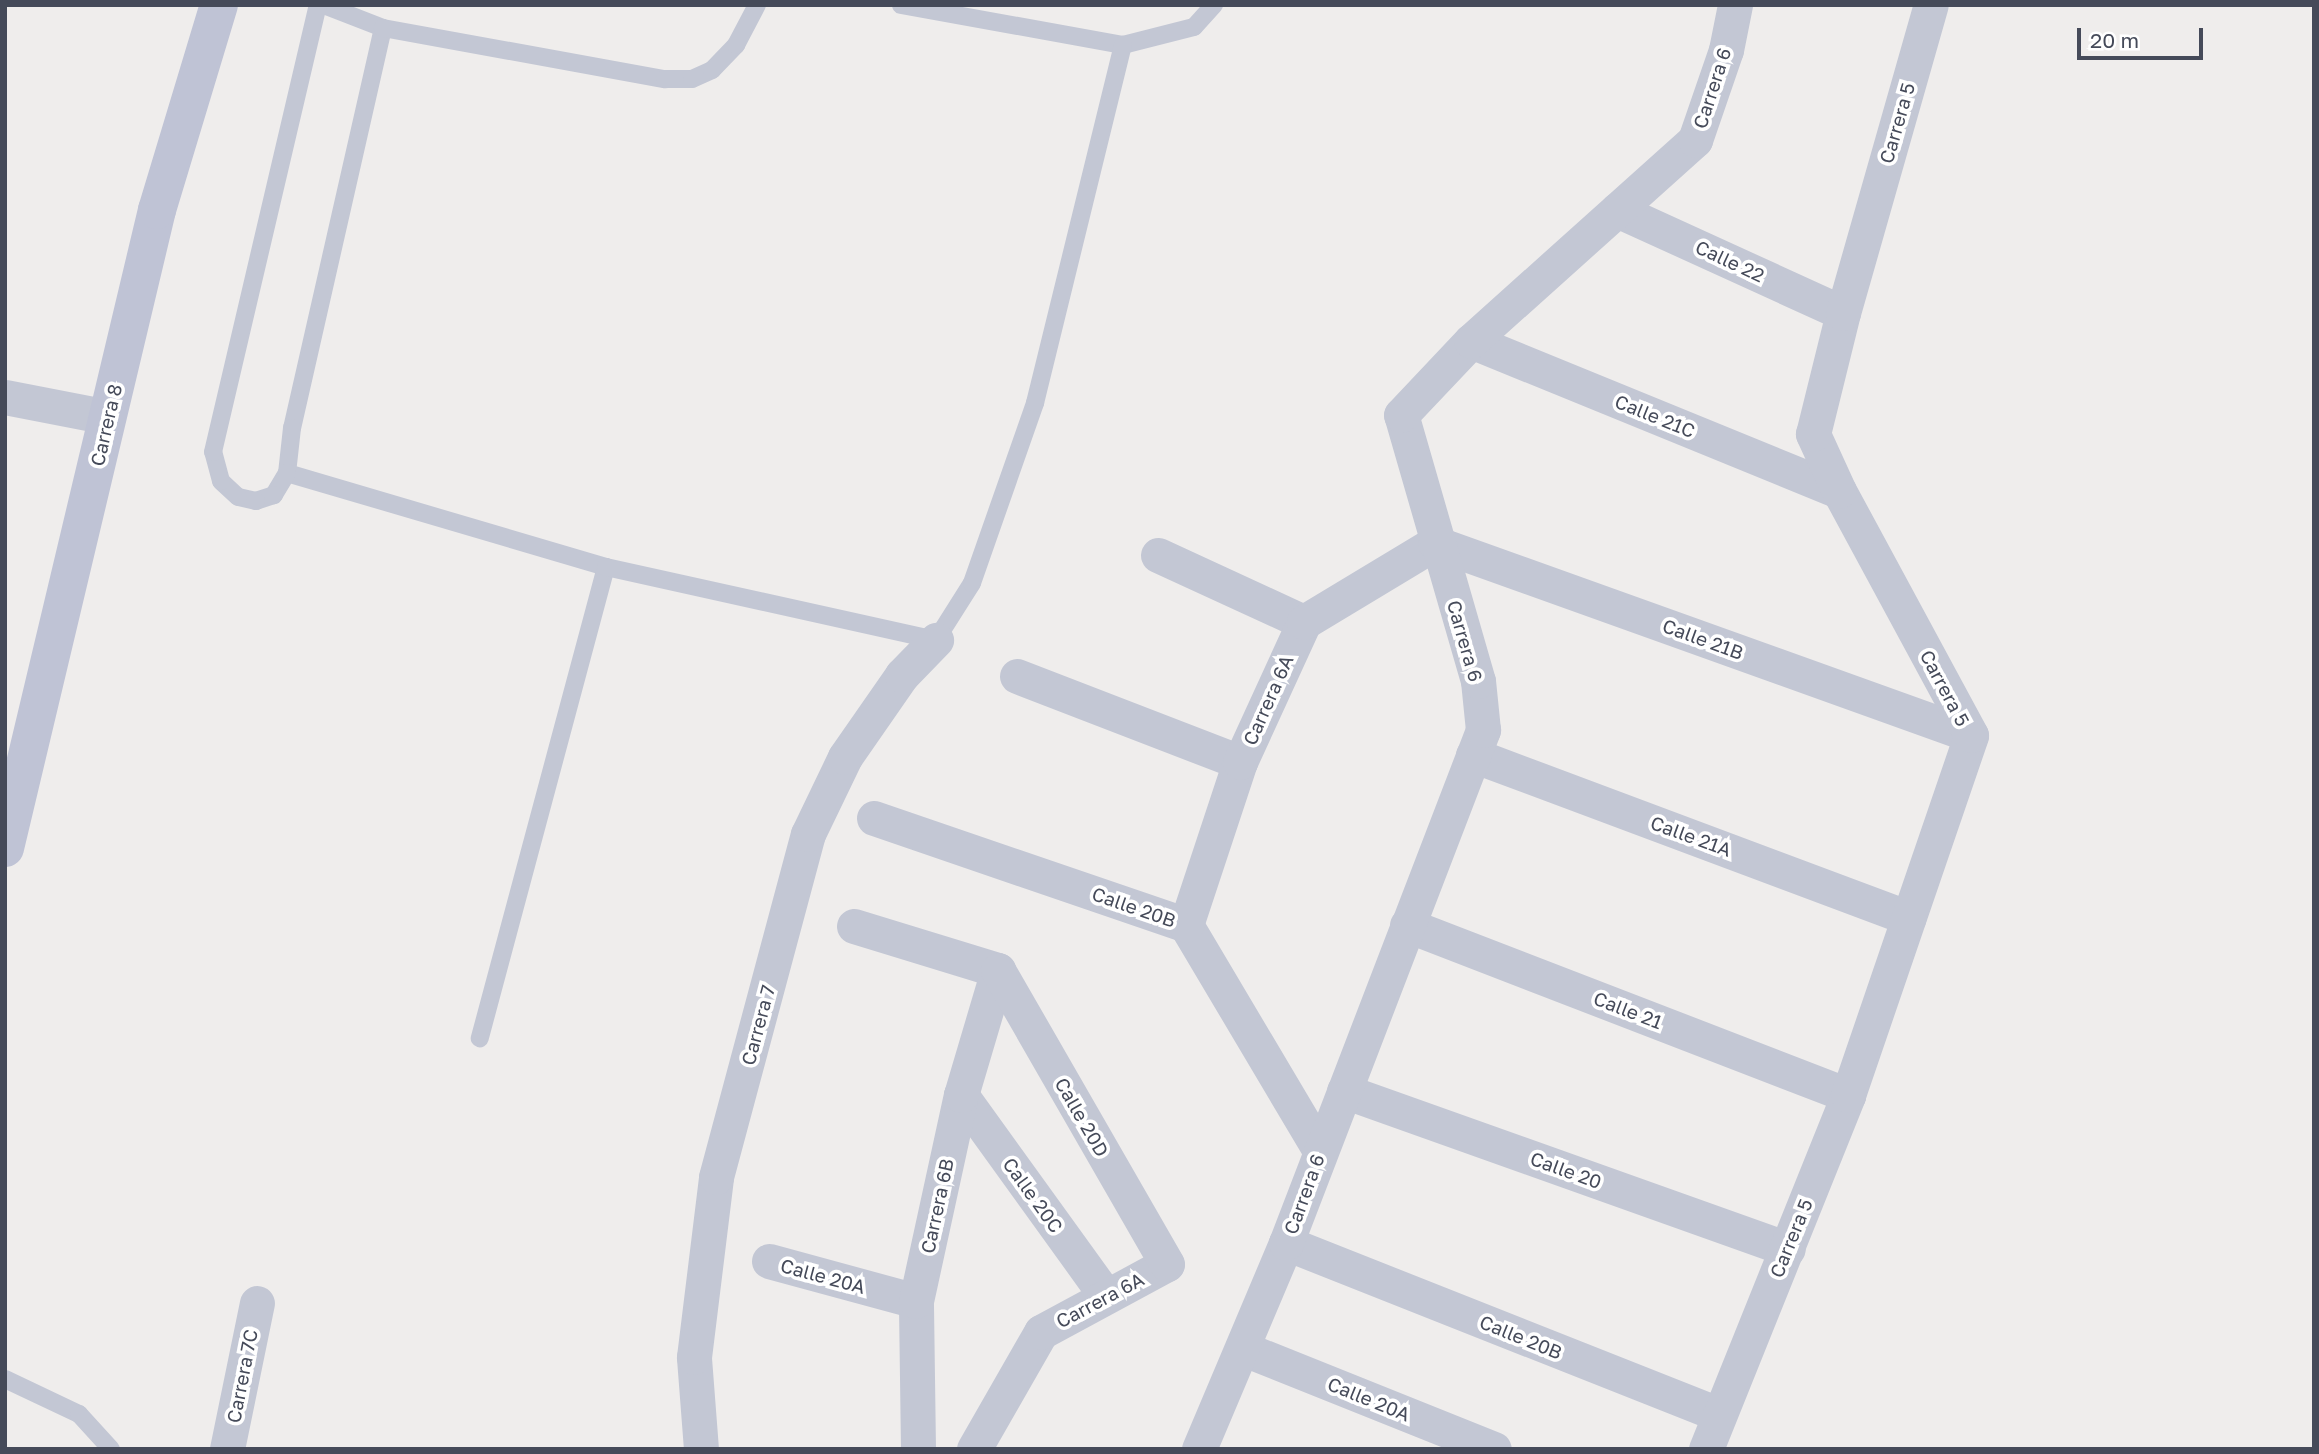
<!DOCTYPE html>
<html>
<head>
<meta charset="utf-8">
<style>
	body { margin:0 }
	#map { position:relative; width:2319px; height:1454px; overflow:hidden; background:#efedec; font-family:"Golos Text",sans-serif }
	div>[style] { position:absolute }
	.lane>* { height:18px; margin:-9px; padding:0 9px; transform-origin:9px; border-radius:9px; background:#c3c7d4 }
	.street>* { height:35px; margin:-17.5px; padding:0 17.5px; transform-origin:17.5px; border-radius:17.5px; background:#c3c7d4 }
	.secondary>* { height:38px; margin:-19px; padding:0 19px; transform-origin:19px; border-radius:19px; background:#bfc3d5 }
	span { translate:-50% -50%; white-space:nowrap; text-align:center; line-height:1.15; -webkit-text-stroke:7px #fff; paint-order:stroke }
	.street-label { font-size:19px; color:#454a59 }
	.frame { position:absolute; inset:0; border:7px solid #454a59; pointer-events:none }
	.scale { position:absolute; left:2077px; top:28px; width:126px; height:32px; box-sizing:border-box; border:4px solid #454a59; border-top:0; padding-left:9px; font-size:21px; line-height:24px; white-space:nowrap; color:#454a59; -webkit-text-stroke:5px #fff; paint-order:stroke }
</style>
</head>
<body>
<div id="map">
	<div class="lane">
		<i style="left:324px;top:5px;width:63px;rotate:21.3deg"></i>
		<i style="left:383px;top:28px;width:410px;rotate:102.8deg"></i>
		<i style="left:292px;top:428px;width:45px;rotate:96.3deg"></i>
		<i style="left:287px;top:473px;width:333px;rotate:16.4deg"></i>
		<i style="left:606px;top:567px;width:488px;rotate:105deg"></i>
		<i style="left:901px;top:5px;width:226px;rotate:10.2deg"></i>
		<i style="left:1123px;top:45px;width:73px;rotate:-14.2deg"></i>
		<i style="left:1194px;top:27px;width:30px;rotate:-48deg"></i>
		<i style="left:383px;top:28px;width:287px;rotate:10.3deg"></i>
		<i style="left:665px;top:79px;width:27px"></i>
		<i style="left:692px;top:79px;width:22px;rotate:-24deg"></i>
		<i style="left:712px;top:70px;width:35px;rotate:-46deg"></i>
		<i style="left:736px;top:45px;width:45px;rotate:-62.3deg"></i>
		<i style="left:287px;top:473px;width:26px;rotate:121deg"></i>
		<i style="left:274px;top:495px;width:19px;rotate:162deg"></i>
		<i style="left:256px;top:501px;width:18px;rotate:-167deg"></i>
		<i style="left:238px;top:497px;width:23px;rotate:-137deg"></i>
		<i style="left:221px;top:481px;width:30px;rotate:-105deg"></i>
		<i style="left:213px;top:452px;width:459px;rotate:-76.8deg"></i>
		<i style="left:606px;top:567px;width:338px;rotate:12.5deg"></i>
		<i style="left:936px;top:640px;width:67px;rotate:-57.7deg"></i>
		<i style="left:972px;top:583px;width:191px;rotate:-70.7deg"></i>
		<i style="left:1035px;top:403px;width:369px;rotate:-76.2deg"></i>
		<i style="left:5px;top:1379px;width:82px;rotate:25.3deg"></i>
		<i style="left:79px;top:1414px;width:47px;rotate:47.6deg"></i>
	</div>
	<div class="street">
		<i style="left:1617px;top:210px;width:248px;rotate:24.5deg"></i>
		<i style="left:1471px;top:341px;width:397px;rotate:22.2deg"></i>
		<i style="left:5px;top:397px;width:105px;rotate:11deg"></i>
		<i style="left:1158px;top:555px;width:161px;rotate:24.7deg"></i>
		<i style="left:1017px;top:676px;width:239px;rotate:21.1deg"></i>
		<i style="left:1473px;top:755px;width:465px;rotate:20.5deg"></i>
		<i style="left:874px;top:818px;width:330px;rotate:18.9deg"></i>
		<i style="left:1186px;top:925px;width:263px;rotate:59.3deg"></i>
		<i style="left:1186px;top:925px;width:172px;rotate:-71.7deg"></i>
		<i style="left:1240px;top:762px;width:154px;rotate:-65.4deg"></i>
		<i style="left:1304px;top:622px;width:153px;rotate:-31.1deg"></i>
		<i style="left:1435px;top:543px;width:569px;rotate:19.71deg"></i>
		<i style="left:1407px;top:925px;width:473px;rotate:21.1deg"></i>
		<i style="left:854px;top:926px;width:151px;rotate:17deg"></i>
		<i style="left:1344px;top:1091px;width:471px;rotate:19.6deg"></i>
		<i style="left:961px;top:1095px;width:248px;rotate:54.2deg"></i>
		<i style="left:1286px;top:1243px;width:464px;rotate:21.6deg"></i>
		<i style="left:769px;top:1261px;width:152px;rotate:15.2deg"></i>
		<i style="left:1244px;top:1349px;width:269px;rotate:21.8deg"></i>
		<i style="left:227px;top:1449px;width:149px;rotate:-78.4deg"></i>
		<i style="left:701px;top:1449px;width:92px;rotate:-94.4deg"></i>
		<i style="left:694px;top:1357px;width:181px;rotate:-83deg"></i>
		<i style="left:716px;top:1177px;width:355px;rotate:-75deg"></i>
		<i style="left:808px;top:834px;width:85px;rotate:-64.3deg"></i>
		<i style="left:845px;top:757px;width:100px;rotate:-55.2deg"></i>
		<i style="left:902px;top:675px;width:49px;rotate:-45.8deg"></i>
		<i style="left:918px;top:1449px;width:148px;rotate:-90.8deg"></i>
		<i style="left:916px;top:1301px;width:211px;rotate:-77.7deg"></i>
		<i style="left:961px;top:1095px;width:130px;rotate:-73.5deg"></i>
		<i style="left:974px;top:1449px;width:135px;rotate:-60.2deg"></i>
		<i style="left:1041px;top:1332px;width:143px;rotate:-28.4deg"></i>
		<i style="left:1167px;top:1264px;width:339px;rotate:-119.9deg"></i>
		<i style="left:1199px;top:1449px;width:224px;rotate:-67.1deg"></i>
		<i style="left:1286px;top:1243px;width:550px;rotate:-68.99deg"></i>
		<i style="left:1483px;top:730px;width:49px;rotate:-95.8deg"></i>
		<i style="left:1478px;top:681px;width:277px;rotate:-106.1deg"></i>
		<i style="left:1401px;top:415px;width:102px;rotate:-46.6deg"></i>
		<i style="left:1471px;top:341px;width:301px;rotate:-41.9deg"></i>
		<i style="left:1695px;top:140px;width:95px;rotate:-71deg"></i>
		<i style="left:1726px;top:50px;width:46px;rotate:-78.7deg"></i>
		<i style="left:1706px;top:1449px;width:381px;rotate:-68.1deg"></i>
		<i style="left:1848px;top:1095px;width:380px;rotate:-71.1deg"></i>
		<i style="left:1971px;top:735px;width:277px;rotate:-118.4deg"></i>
		<i style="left:1839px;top:491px;width:63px;rotate:-114.5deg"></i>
		<i style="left:1813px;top:434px;width:125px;rotate:-76.1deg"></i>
		<i style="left:1843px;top:313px;width:320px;rotate:-74.1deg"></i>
	</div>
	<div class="secondary">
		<i style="left:5px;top:848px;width:656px;rotate:-76.6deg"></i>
		<i style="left:157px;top:210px;width:214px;rotate:-73.2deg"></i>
	</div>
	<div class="street-label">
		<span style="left:1712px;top:88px;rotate:-72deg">Carrera 6</span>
		<span style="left:1897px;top:123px;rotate:-74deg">Carrera 5</span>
		<span style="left:1730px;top:261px;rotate:25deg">Calle 22</span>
		<span style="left:1655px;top:416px;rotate:22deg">Calle 21C</span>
		<span style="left:106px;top:425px;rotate:-77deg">Carrera 8</span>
		<span style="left:1703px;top:639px;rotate:20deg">Calle 21B</span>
		<span style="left:1465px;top:641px;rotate:74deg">Carrera 6</span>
		<span style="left:1945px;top:688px;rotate:62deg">Carrera 5</span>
		<span style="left:1268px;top:700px;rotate:-66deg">Carrera 6A</span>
		<span style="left:1691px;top:836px;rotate:20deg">Calle 21A</span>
		<span style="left:1134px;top:907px;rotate:19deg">Calle 20B</span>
		<span style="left:1628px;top:1010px;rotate:21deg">Calle 21</span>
		<span style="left:758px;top:1025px;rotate:-75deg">Carrera 7</span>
		<span style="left:1082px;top:1117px;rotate:60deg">Calle 20D</span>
		<span style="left:1566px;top:1170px;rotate:20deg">Calle 20</span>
		<span style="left:1304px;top:1194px;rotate:-70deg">Carrera 6</span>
		<span style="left:1033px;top:1195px;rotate:54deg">Calle 20C</span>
		<span style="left:937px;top:1206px;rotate:-78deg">Carrera 6B</span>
		<span style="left:1791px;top:1238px;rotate:-68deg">Carrera 5</span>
		<span style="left:823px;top:1276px;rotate:15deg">Calle 20A</span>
		<span style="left:1100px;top:1300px;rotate:-28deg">Carrera 6A</span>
		<span style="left:1521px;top:1337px;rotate:22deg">Calle 20B</span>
		<span style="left:242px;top:1376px;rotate:-79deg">Carrera 7C</span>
		<span style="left:1369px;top:1399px;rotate:22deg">Calle 20A</span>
	</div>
	<div class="frame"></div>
	<div class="scale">20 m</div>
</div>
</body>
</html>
